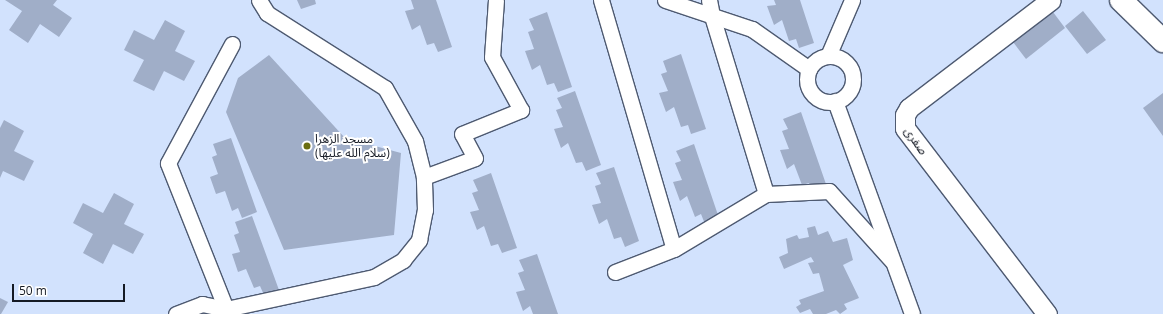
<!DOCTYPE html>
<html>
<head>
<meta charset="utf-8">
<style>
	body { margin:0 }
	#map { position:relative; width:1163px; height:314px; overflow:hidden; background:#d2e2fd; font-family:"Open Sans","Noto Sans Arabic",sans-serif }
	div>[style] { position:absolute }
	.building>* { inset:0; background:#a0aec8 }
	.roads { filter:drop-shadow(1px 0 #4e5a71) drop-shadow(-1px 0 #4e5a71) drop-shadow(0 1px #4e5a71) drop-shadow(0 -1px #4e5a71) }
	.minor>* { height:15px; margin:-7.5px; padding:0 7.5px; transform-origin:7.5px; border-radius:7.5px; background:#fff }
	.minor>.ring { margin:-7.5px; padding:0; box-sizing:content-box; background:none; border:15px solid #fff; border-radius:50% }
	.tertiary>* { height:19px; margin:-9.5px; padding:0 9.5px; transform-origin:9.5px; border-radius:9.5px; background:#fff }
	.primary>* { height:22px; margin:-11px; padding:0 11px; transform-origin:11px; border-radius:11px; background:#fff }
	.dots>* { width:11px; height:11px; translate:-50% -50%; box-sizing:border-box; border:2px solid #fff; border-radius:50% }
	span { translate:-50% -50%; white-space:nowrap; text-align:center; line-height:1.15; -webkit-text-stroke:4px #fff; paint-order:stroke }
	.poi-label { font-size:12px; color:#151a24 }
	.left { translate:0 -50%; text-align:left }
	.street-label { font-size:12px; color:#151a24 }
	.scale { position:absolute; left:12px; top:284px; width:113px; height:18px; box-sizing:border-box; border:2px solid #151a24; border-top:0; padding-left:5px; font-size:12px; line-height:14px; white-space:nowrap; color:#151a24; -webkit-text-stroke:3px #fff; paint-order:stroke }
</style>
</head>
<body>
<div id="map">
	<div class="building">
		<i style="clip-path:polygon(5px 0,57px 0,53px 5px,72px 18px,59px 37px,40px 24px,28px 43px,9px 30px,22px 11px)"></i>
		<i style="clip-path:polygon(297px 0,315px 0,316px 4px,301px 9px)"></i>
		<i style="clip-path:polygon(411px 0,436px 0,452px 47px,438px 52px,434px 43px,427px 45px,420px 25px,412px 30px,405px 11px,414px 9px)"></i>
		<i style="clip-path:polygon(774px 0,800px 0,814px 43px,799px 48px,796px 39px,789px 41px,782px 20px,774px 25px,767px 6px,776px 5px)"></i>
		<i style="clip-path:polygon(1083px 11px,1106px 40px,1087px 54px,1065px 26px)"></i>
		<i style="clip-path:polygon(547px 12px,572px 87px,558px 92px,554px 83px,547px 85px,540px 65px,532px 70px,525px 51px,534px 49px,528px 32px,534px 30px,529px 19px)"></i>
		<i style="clip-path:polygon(1053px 12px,1065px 28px,1026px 59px,1013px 42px)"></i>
		<i style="clip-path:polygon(165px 20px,185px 31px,175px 51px,195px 61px,184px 81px,164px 71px,154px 91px,133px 81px,144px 60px,124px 50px,134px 30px,154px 40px)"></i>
		<i style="clip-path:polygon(681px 54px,706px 129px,691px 134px,688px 125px,681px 127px,674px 107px,666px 112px,659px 93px,668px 91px,661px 74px,667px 72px,663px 61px)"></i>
		<i style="clip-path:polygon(269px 55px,345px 138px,401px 153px,394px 235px,284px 250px,226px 112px,238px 78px)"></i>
		<i style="clip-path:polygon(575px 91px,601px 165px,586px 171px,582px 162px,576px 163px,568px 143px,561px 148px,554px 129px,563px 127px,556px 110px,562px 108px,557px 98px)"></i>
		<i style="clip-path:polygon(1163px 93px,1163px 136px,1143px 108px)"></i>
		<i style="clip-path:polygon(801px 112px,827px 187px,812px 192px,809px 183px,802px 185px,794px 164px,787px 169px,780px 150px,789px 149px,782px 131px,788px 129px,783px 119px)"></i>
		<i style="clip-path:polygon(4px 120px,24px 131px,14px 151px,34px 161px,24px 181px,3px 171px,0 178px,0 128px)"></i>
		<i style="clip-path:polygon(231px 138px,257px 212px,242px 218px,238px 208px,232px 211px,225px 191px,216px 194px,210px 177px,218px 174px,212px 157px,217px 155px,213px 144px)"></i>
		<i style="clip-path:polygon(694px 144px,719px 218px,705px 224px,701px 214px,695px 217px,687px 196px,680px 201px,673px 182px,682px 180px,675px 163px,681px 161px,676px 151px)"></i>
		<i style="clip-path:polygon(614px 167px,639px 241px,625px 247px,621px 237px,614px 239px,607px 219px,599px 224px,592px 205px,601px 203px,595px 186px,601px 184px,596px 173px)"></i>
		<i style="clip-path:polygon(491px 173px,517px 248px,502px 253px,498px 244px,491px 246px,484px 226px,477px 230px,470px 212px,479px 210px,472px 193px,478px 191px,473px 180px)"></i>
		<i style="clip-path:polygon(114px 193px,134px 204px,124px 224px,144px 234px,133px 254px,113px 244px,103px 264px,83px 253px,93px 234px,73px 223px,83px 203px,103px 213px)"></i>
		<i style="clip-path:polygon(252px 216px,279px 290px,264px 295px,260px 286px,254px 288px,246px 269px,238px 272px,232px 254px,240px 252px,234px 235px,239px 233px,235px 222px)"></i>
		<i style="clip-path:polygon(815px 226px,818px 235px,828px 231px,833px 242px,847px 238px,853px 260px,843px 265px,859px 298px,844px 304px,847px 309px,840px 314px,836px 310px,826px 314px,813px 314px,810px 309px,800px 313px,796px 307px,801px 304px,799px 300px,824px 291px,819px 273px,813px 274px,808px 263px,814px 262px,811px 257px,784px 269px,779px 257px,788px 253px,786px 239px,797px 235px,799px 239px,809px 237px,807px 228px)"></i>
		<i style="clip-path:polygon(537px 254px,558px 314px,533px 314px,530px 306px,523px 311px,516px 292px,525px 290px,518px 273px,524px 271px,519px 260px)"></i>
		<i style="clip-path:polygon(0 298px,8px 302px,1px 314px,0 314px)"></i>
	</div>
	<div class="roads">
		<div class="minor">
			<i style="left:601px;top:0;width:259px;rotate:73.7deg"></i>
			<i style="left:665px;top:0;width:92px;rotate:18.4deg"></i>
			<i style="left:752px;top:29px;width:70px;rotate:35.1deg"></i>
			<i style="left:709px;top:0;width:16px;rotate:79deg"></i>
			<i style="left:712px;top:16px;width:186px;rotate:73.1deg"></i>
			<i style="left:828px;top:56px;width:61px;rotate:-66.8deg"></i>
			<i class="ring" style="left:807px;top:56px;width:31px;height:31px"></i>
			<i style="left:835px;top:101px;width:226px;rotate:70.1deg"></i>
			<i style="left:424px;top:177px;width:54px;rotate:-20.4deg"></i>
			<i style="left:475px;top:158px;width:27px;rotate:-118deg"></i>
			<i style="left:462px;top:134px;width:64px;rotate:-22.1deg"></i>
			<i style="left:521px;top:110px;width:60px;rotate:-118.7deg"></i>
			<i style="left:492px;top:57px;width:57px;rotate:-86deg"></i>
			<i style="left:615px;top:272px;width:63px;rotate:-21.3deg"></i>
			<i style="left:674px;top:249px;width:107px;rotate:-30.9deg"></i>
			<i style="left:766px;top:194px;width:63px;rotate:-2.7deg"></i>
			<i style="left:829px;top:191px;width:94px;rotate:48deg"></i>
			<i style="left:226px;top:309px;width:157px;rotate:-111.7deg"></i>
			<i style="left:168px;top:163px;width:135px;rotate:-61.7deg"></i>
			<i style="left:176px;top:314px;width:28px;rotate:-21deg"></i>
			<i style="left:202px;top:304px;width:25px;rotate:12deg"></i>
			<i style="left:226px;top:309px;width:151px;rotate:-12.2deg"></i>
			<i style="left:374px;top:277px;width:34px;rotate:-30deg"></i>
			<i style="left:403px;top:260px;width:26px;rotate:-51deg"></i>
			<i style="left:419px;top:240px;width:31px;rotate:-79deg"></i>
			<i style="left:425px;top:210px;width:33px;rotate:-92deg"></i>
			<i style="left:424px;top:177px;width:37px;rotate:-104deg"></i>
			<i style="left:415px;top:141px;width:61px;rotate:-119.5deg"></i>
			<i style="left:385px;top:88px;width:140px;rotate:-147.6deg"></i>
			<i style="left:267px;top:13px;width:15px;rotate:-122deg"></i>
		</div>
		<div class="tertiary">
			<i style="left:1047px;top:314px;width:234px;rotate:-127.4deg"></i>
			<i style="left:905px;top:128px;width:13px;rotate:-90deg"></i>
			<i style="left:905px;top:115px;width:8px;rotate:-60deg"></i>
			<i style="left:909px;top:108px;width:178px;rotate:-37.3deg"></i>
		</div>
		<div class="primary">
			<i style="left:1121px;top:0;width:59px;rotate:44.3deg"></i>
		</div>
	</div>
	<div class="dots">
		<i style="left:307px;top:146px;background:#6a6d10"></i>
	</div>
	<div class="poi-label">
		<span class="left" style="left:315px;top:146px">مسجد الزهرا<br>(سلام الله علیها)</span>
	</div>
	<div class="street-label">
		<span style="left:916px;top:141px;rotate:56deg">صفری</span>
	</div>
	<div class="scale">50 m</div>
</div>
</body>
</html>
